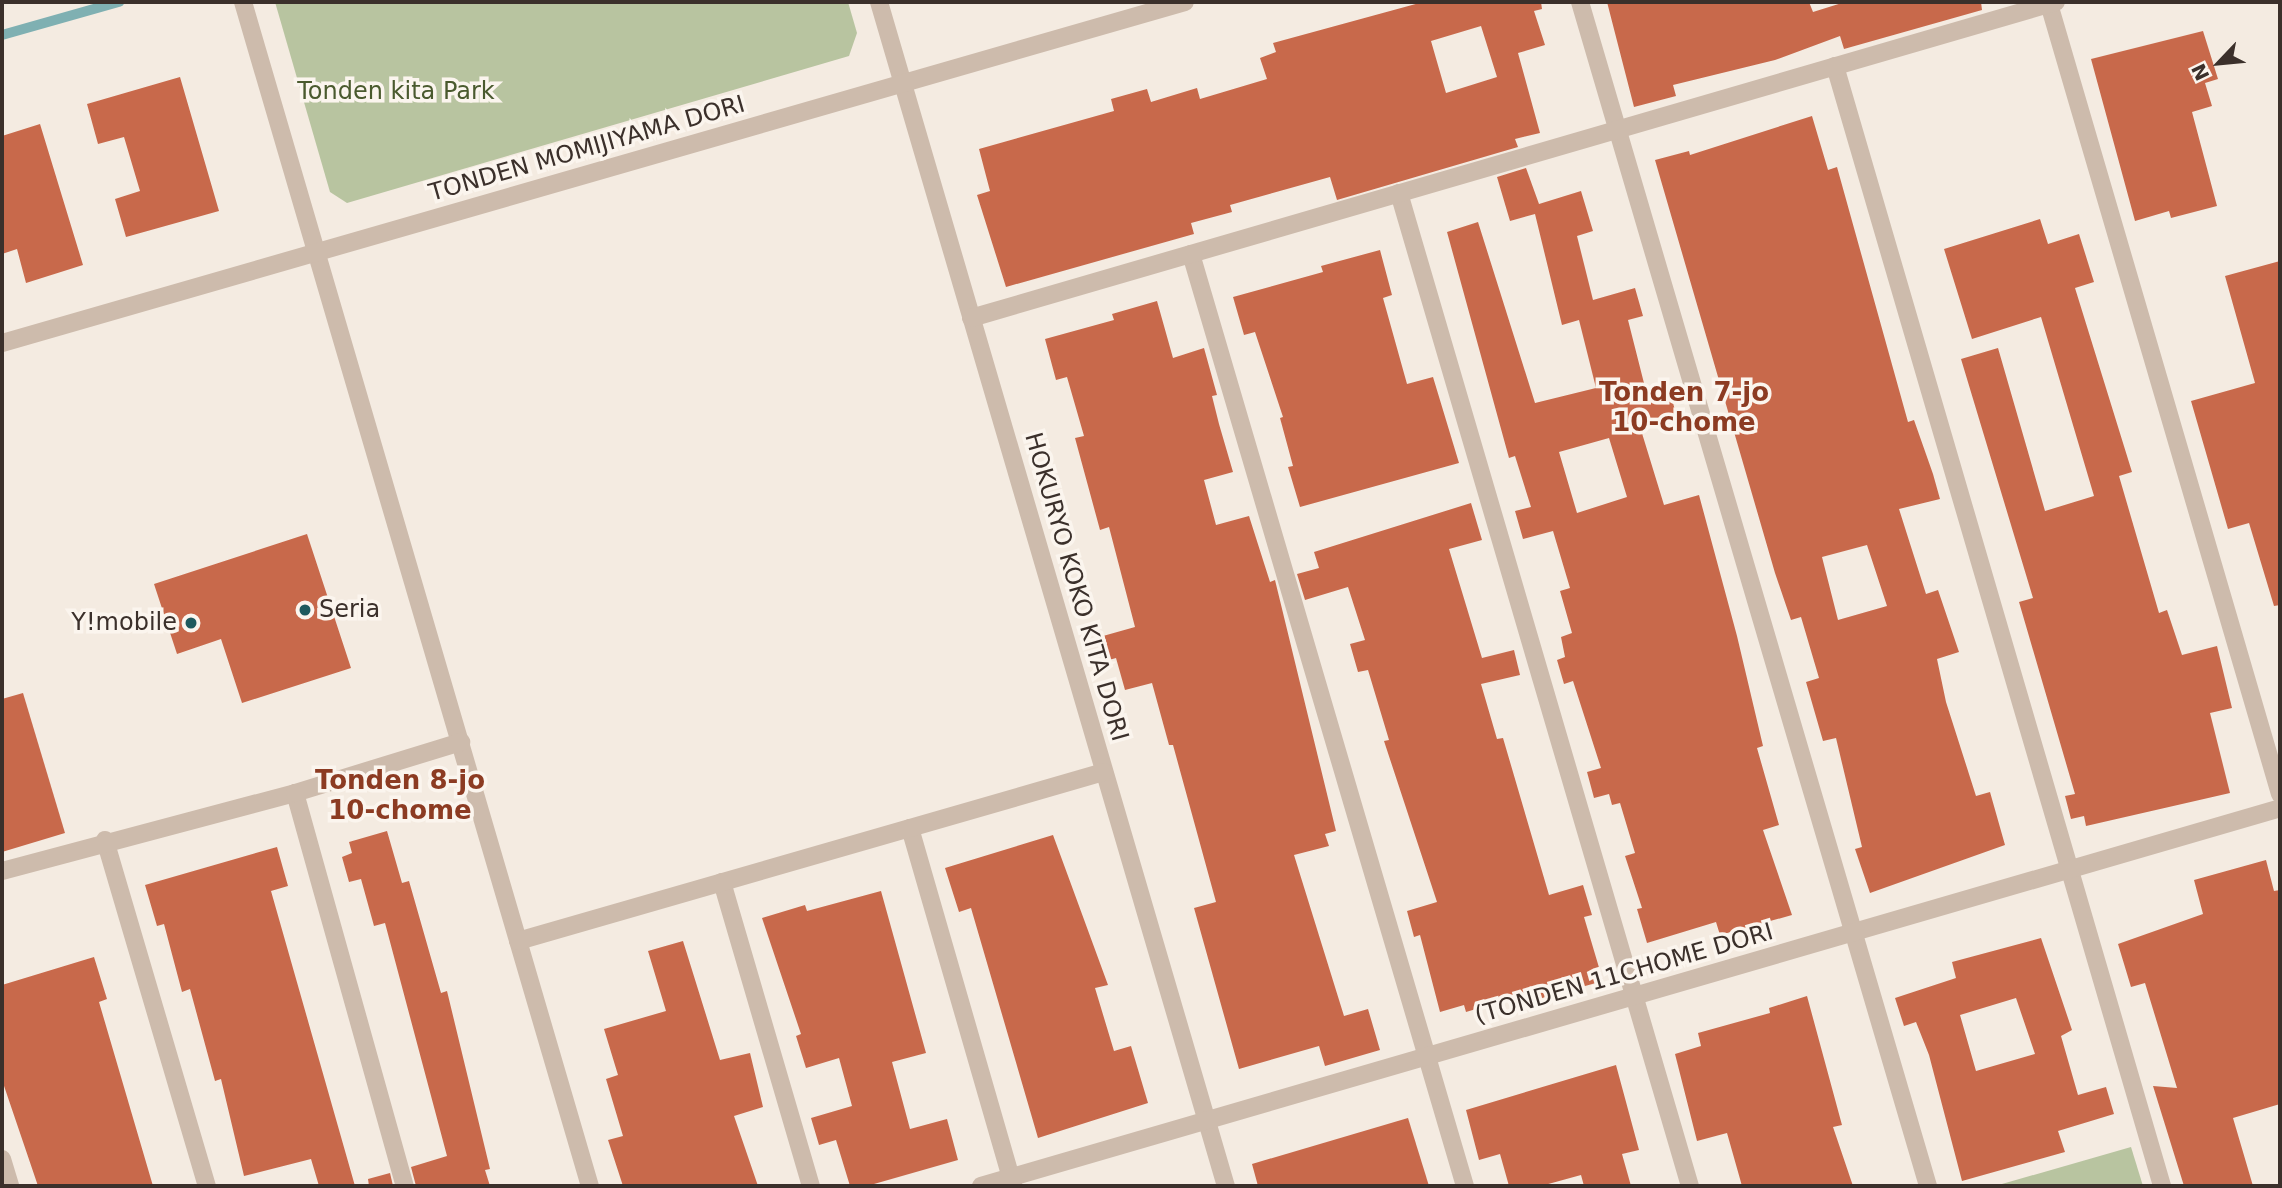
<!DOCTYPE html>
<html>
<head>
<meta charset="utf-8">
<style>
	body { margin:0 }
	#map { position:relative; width:2282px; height:1188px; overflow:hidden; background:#f4ebe1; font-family:"DejaVu Sans",sans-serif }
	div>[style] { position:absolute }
	.green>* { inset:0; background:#b8c4a0 }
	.stream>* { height:10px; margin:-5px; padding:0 5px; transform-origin:5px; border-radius:5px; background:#7fb0b2 }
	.building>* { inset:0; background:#c8694b }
	.minor>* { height:18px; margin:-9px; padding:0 9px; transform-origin:9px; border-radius:9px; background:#cdbbac }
	.dots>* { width:19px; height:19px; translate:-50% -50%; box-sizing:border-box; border:4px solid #fbf5ee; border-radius:50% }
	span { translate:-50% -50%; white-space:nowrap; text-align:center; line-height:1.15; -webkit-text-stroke:7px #fbf5ee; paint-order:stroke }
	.park-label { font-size:24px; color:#4a5a2e }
	.street-label { font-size:24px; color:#3b302b }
	.poi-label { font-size:24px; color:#3b302b }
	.left { translate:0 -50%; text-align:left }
	.right { translate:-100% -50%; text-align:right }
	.neighbourhood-label { font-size:26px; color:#8c3b22; font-weight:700 }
	.frame { position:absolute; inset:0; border:4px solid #3b302b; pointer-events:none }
	.north { position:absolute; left:2184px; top:28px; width:70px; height:70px; -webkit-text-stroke:5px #fbf5ee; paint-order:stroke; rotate:244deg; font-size:19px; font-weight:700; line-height:28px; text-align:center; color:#3b302b }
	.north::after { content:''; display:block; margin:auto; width:24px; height:32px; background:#3b302b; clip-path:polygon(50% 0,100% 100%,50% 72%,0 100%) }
</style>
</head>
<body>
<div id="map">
	<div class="green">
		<i style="clip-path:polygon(275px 2px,848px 2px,857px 33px,849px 56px,347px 203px,330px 192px)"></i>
		<i style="clip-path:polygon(2131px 1147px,2143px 1186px,1995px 1186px)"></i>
	</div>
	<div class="stream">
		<i style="left:2px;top:35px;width:122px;rotate:-15.8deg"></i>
	</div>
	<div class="building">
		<i style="clip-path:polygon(evenodd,1423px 2px,1541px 2px,1542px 9px,1534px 11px,1545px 45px,1518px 53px,1540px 133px,1515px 139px,1518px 147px,1337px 200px,1330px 177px,1230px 205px,1232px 212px,1191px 223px,1194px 234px,1006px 287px,977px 195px,990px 191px,979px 149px,1114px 111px,1111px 99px,1147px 89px,1151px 102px,1197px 88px,1200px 99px,1267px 79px,1260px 58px,1276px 52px,1273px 43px,1423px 2px,1481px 26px,1497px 77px,1446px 93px,1431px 41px,1481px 26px)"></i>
		<i style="clip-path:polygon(1607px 2px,1809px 2px,1813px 12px,1845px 2px,1981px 2px,1982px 10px,1844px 49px,1840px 36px,1775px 60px,1673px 85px,1676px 96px,1634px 107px)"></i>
		<i style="clip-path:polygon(2203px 31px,2218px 79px,2205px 83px,2212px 106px,2192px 112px,2217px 206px,2171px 218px,2169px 211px,2135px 221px,2091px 59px)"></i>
		<i style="clip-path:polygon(180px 77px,219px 211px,126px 237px,115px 199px,140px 191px,124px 137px,98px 144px,87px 104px)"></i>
		<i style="clip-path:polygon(evenodd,1812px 116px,1828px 170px,1837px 167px,1908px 422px,1914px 420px,1933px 474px,1940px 499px,1899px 509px,1926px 594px,1938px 590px,1959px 652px,1937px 659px,1946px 702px,1976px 796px,1990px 792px,2005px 845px,1870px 893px,1855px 849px,1862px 847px,1836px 738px,1823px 741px,1806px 682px,1819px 678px,1801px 617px,1791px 620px,1775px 573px,1655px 160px,1689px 151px,1690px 155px,1812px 116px,1867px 545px,1887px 606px,1838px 620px,1822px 557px,1867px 545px)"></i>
		<i style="clip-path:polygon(40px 124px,83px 265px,26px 283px,17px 249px,2px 254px,2px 136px)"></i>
		<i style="clip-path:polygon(evenodd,1526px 168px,1539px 204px,1581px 191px,1593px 231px,1577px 236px,1593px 300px,1635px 288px,1643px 316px,1628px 320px,1647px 395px,1669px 388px,1676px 414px,1642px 425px,1641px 430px,1664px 505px,1699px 495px,1737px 636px,1763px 746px,1757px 748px,1779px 825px,1763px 830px,1792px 915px,1720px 935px,1716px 922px,1647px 943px,1637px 909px,1642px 908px,1625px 856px,1635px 853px,1620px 803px,1612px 805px,1609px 794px,1594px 798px,1587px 772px,1601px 768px,1573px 681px,1564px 684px,1557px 660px,1565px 657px,1561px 637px,1572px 633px,1560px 591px,1570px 588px,1553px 531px,1523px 539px,1515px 511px,1531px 507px,1515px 456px,1509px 458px,1447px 232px,1478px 222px,1535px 403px,1596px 388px,1579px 320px,1562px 325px,1535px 214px,1510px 221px,1497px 177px,1526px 168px,1609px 438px,1627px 497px,1577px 513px,1559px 452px,1609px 438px)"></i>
		<i style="clip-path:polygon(2040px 219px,2048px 244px,2079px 234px,2094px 282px,2075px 288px,2132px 472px,2119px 476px,2159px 613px,2167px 610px,2182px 655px,2217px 646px,2232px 708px,2210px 713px,2230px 793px,2086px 826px,2084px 816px,2071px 819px,2065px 796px,2075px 794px,2019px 602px,2033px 598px,1961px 359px,1998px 348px,2045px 511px,2094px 496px,2041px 317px,1972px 339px,1944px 249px)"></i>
		<i style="clip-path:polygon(1380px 250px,1392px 295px,1383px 298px,1407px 384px,1433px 377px,1459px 463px,1300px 507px,1288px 467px,1293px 466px,1280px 418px,1283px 417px,1255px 332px,1244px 335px,1233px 297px,1323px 272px,1321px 266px)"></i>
		<i style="clip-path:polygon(2280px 261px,2280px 605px,2274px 606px,2249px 523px,2228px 529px,2191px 401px,2255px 383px,2225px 276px)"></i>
		<i style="clip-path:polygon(1157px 301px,1173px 358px,1204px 348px,1217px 395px,1212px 396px,1219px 424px,1233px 472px,1204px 480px,1216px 525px,1249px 516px,1270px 582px,1275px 580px,1336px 831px,1325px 834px,1329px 846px,1294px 855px,1344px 1016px,1368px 1009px,1380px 1050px,1325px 1066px,1319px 1046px,1239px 1069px,1194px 908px,1216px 902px,1173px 745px,1169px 745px,1152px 683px,1125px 690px,1116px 658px,1109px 660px,1103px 636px,1135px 627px,1109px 527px,1100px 530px,1075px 438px,1084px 436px,1067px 377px,1056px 380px,1045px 339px,1114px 320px,1112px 314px)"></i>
		<i style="clip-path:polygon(1471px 503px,1482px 540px,1449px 549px,1482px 658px,1514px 650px,1520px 675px,1481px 684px,1497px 739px,1503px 738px,1549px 895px,1583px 885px,1592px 915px,1584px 917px,1603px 981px,1535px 1000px,1533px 992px,1466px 1012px,1464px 1005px,1440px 1012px,1420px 935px,1414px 937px,1407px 911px,1437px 902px,1384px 741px,1389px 740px,1368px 670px,1358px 672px,1350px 644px,1365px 640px,1348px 587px,1305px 600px,1297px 574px,1319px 568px,1314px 552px)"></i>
		<i style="clip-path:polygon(307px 534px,351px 668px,242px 703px,221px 639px,177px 654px,154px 584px)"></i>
		<i style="clip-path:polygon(23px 693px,65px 833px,2px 852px,2px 699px)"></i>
		<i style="clip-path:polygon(387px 831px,402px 883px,409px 881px,441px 993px,447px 991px,490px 1169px,485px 1170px,490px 1186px,416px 1186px,411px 1167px,447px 1156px,385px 923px,374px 926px,361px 879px,349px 882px,342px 857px,352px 853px,349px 842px)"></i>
		<i style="clip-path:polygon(1053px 835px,1108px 985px,1095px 988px,1114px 1051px,1131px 1046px,1148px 1103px,1038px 1138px,971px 908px,959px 912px,945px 868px)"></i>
		<i style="clip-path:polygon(277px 847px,288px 886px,271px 891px,355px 1186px,319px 1186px,311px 1159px,244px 1176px,221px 1079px,215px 1081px,190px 989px,182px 992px,164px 924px,157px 926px,145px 885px)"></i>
		<i style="clip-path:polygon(2266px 860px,2274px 891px,2280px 890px,2280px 1104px,2233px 1118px,2253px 1186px,2184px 1186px,2153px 1086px,2177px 1088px,2145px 983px,2131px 987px,2118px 944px,2203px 914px,2194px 880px)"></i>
		<i style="clip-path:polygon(881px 891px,926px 1053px,892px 1062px,910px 1129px,947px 1119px,958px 1160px,867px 1186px,850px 1186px,836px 1140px,819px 1145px,811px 1118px,852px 1106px,839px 1058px,806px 1068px,796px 1036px,801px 1034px,762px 918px,805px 905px,807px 911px)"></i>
		<i style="clip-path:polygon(evenodd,2041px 938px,2072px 1030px,2061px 1036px,2078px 1095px,2106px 1087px,2114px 1114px,2058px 1131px,2065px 1152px,1962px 1181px,1929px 1055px,1916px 1022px,1904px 1026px,1895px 998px,1956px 978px,1952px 962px,2041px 938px,2016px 998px,2035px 1054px,1976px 1071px,1960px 1015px,2016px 998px)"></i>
		<i style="clip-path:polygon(683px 941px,720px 1060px,750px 1053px,763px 1107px,734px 1116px,758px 1186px,623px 1186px,608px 1140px,623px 1136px,606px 1079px,618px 1075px,604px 1029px,666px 1011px,648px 951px)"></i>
		<i style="clip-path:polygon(94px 957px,107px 999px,99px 1002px,153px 1186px,38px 1186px,2px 1080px,2px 985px)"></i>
		<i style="clip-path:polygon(1807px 996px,1842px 1125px,1833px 1127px,1853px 1186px,1742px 1186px,1727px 1133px,1697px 1141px,1675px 1054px,1701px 1046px,1698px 1033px,1770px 1013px,1769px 1008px)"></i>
		<i style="clip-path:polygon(1616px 1065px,1639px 1150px,1622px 1154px,1631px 1186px,1584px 1186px,1581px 1175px,1541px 1186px,1509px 1186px,1500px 1154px,1479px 1160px,1466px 1110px)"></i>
		<i style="clip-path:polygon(1408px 1118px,1429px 1186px,1258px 1186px,1252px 1164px)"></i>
		<i style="clip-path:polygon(390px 1173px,393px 1186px,369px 1186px,368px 1179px)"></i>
	</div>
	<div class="minor">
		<i style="left:243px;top:2px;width:1234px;rotate:73.67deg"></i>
		<i style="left:879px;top:2px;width:1234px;rotate:73.67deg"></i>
		<i style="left:1580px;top:2px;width:1234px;rotate:73.62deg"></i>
		<i style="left:2049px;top:4px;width:823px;rotate:73.7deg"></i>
		<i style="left:1835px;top:66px;width:1167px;rotate:73.72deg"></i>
		<i style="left:1399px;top:193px;width:1035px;rotate:73.67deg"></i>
		<i style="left:1191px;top:254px;width:971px;rotate:73.62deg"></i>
		<i style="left:971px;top:318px;width:1130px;rotate:-16.24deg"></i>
		<i style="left:2px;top:343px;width:1231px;rotate:-16.08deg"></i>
		<i style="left:295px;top:793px;width:408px;rotate:74.4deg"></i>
		<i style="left:910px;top:828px;width:373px;rotate:73.9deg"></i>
		<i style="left:105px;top:840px;width:361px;rotate:73.6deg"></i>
		<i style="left:2px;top:871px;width:303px;rotate:-14.9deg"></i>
		<i style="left:295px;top:793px;width:174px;rotate:-17.1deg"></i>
		<i style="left:722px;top:882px;width:317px;rotate:73.7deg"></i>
		<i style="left:518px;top:941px;width:610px;rotate:-16.09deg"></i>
		<i style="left:2px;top:1159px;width:28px;rotate:73deg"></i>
		<i style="left:981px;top:1186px;width:1353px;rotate:-16.22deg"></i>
	</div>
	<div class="dots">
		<i style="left:305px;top:610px;background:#1f5a5e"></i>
		<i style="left:191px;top:623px;background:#1f5a5e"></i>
	</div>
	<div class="park-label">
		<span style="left:396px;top:92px">Tonden kita Park</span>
	</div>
	<div class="street-label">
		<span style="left:587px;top:149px;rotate:-16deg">TONDEN MOMIJIYAMA DORI</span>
		<span style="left:1076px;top:587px;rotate:74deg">HOKURYO KOKO KITA DORI</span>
		<span style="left:1624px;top:974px;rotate:-16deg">(TONDEN 11CHOME DORI</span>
	</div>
	<div class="poi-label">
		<span class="left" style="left:319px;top:610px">Seria</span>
		<span class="right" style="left:177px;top:623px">Y!mobile</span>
	</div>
	<div class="neighbourhood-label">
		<span style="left:1684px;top:408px">Tonden 7-jo<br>10-chome</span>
		<span style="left:400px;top:796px">Tonden 8-jo<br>10-chome</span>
	</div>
	<div class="frame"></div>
	<div class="north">N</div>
</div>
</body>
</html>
